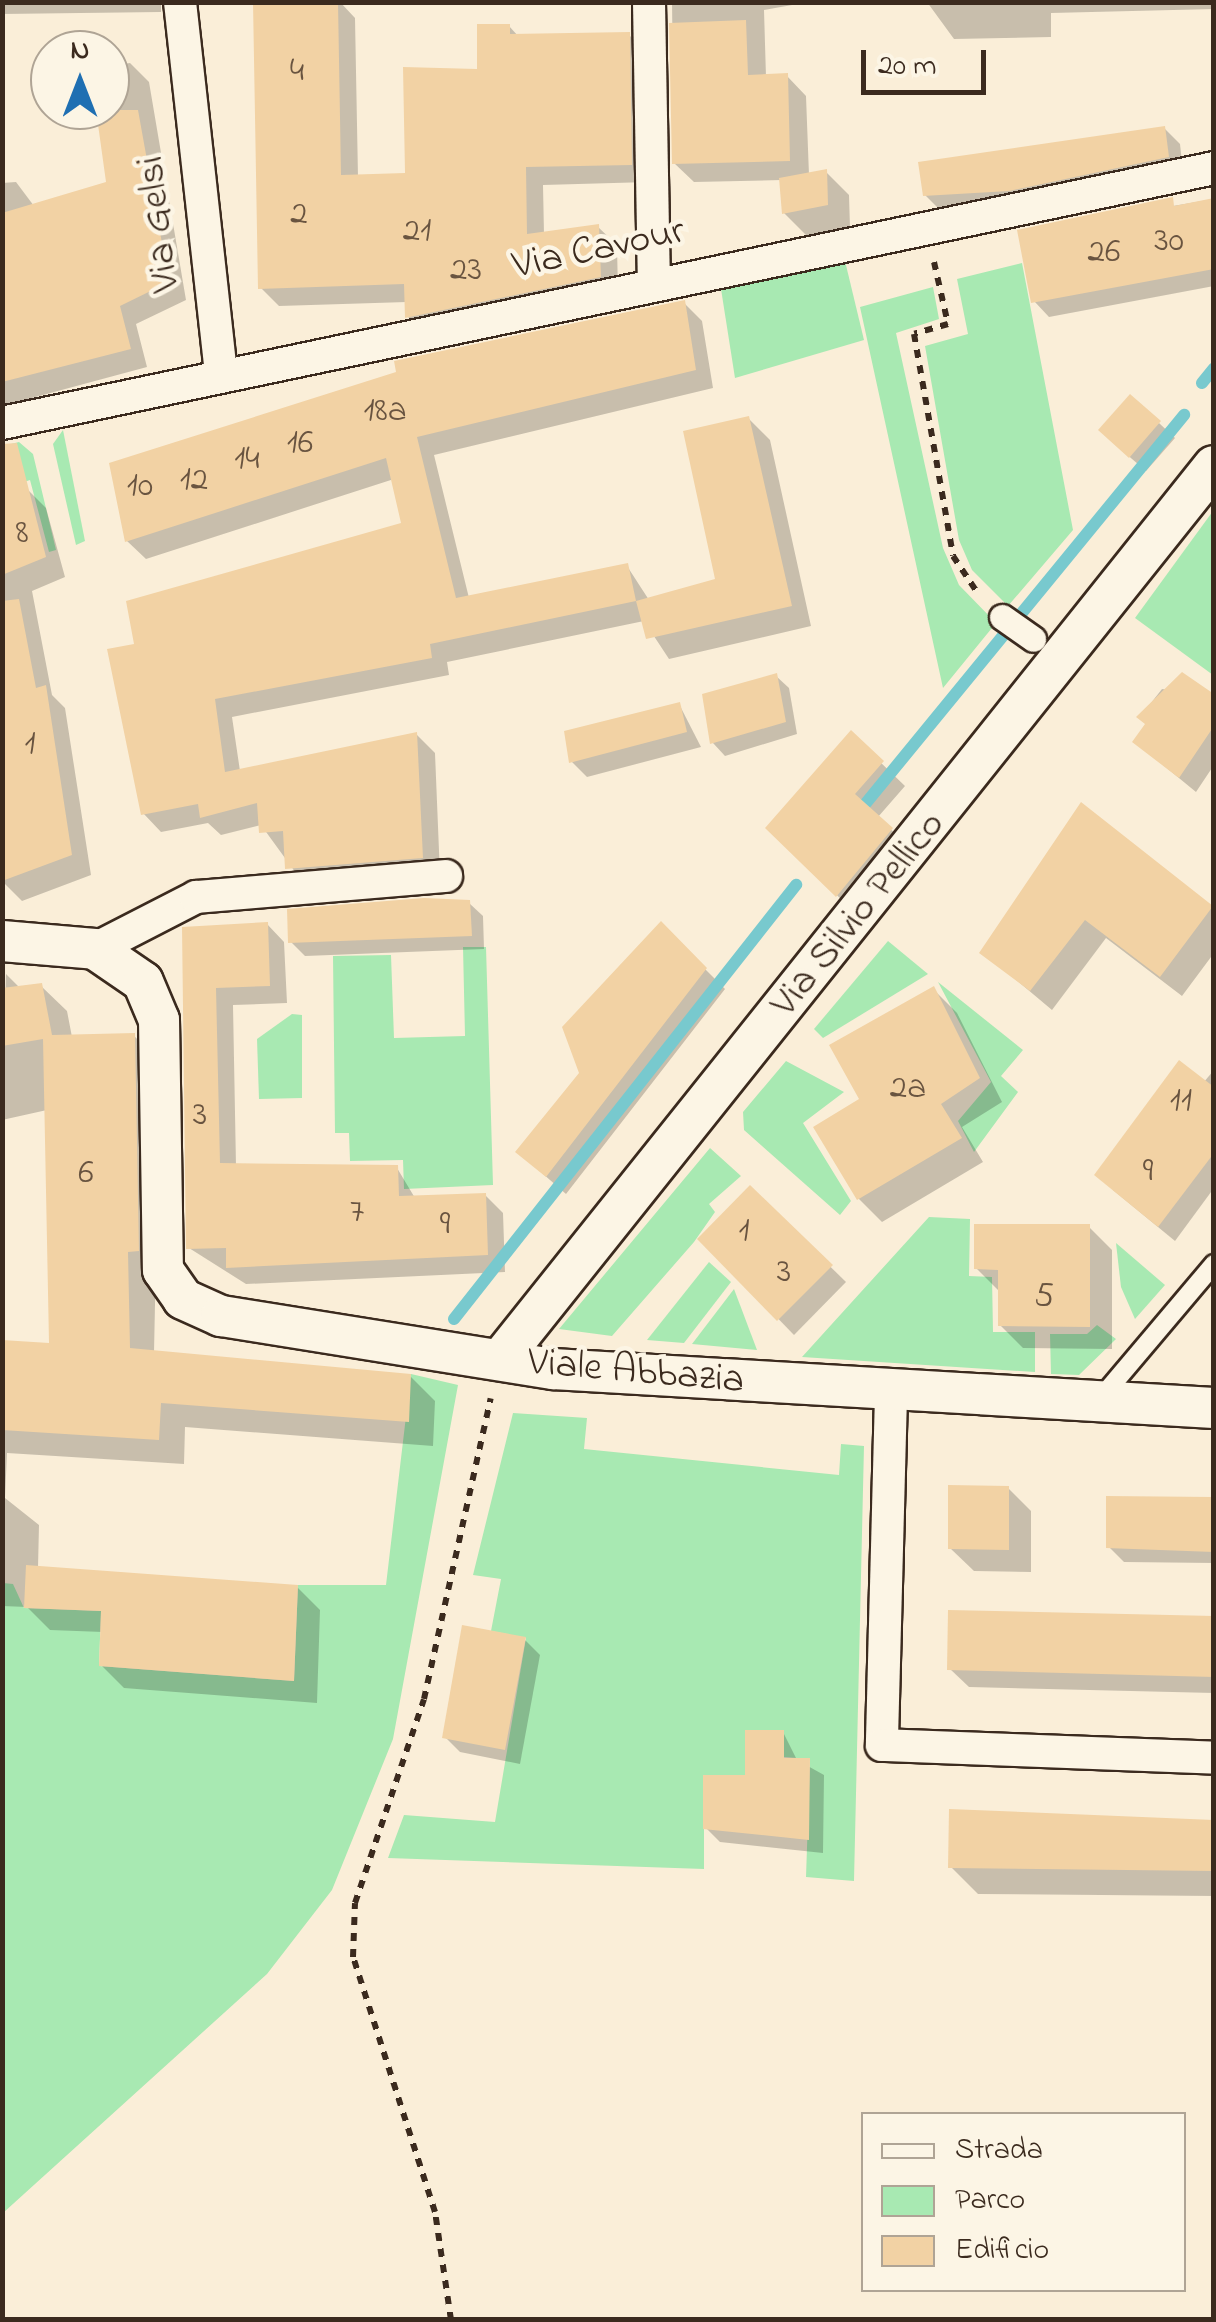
<!DOCTYPE html>
<html>
<head>
<meta charset="utf-8">
<style>
	body { margin:0 }
	#map { position:relative; width:1216px; height:2322px; overflow:hidden; background:#faeed8; font-family:"Indie Flower",sans-serif }
	div>[style] { position:absolute }
	.green>* { inset:0; background:#a8e9b2 }
	.shadow>* { inset:0; background:#0003 }
	.stream>* { height:12px; margin:-6px; padding:0 6px; transform-origin:6px; border-radius:6px; background:#78c9ce }
	.building>* { inset:0; background:#f2d2a4 }
	.path>* { height:6px; margin-top:-3px; transform-origin:0; background:repeating-linear-gradient(90deg,#3b2a1e 0 8px,transparent 0 16px) }
	.roads { filter:drop-shadow(2px 0 #3b2a1e) drop-shadow(-2px 0 #3b2a1e) drop-shadow(0 2px #3b2a1e) drop-shadow(0 -2px #3b2a1e) }
	.service>* { height:18px; margin:-9px; padding:0 9px; transform-origin:9px; border-radius:9px; background:#fcf5e5 }
	.pedestrian>* { height:25px; margin:-12.5px; padding:0 12.5px; transform-origin:12.5px; border-radius:12.5px; background:#fcf5e5 }
	.minor>* { height:32px; margin:-16px; padding:0 16px; transform-origin:16px; border-radius:16px; background:#fcf5e5 }
	.tertiary>* { height:40px; margin:-20px; padding:0 20px; transform-origin:20px; border-radius:20px; background:#fcf5e5 }
	span { translate:-50% -50%; white-space:nowrap; text-align:center; line-height:1.15; -webkit-text-stroke:9px #fcf5e5; paint-order:stroke }
	.number-label { font-size:35px; color:#695440 }
	.number-label span { -webkit-text-stroke-width:0 }
	.street-label { font-size:40px; color:#3b2a1e }
	.frame { position:absolute; inset:0; border:5px solid #3b2a1e; pointer-events:none }
	.legend { position:absolute; left:861px; top:2112px; width:325px; height:180px; box-sizing:border-box; background:#fcf5e5; border:2px solid #afa495; margin:0; padding:12px 18px; list-style:none; font-size:30px; color:#3b2a1e }
	.legend li { display:flex; align-items:center; gap:20px; height:50px }
	.legend b { width:50px; border:2px solid #afa495 }
	.north { position:absolute; left:30px; top:30px; width:100px; height:100px; box-sizing:border-box; background:#fcf5e5; border:2px solid #afa495; border-radius:50%; rotate:0deg; font-size:28px; font-weight:700; line-height:40px; text-align:center; color:#3b2a1e }
	.north::after { content:''; display:block; margin:auto; width:35px; height:45px; background:#1f6fb2; clip-path:polygon(50% 0,100% 100%,50% 72%,0 100%) }
	.scale { position:absolute; left:861px; top:50px; width:125px; height:45px; box-sizing:border-box; border:5px solid #3b2a1e; border-top:0; padding-left:12px; font-size:30px; line-height:35px; white-space:nowrap; color:#3b2a1e; -webkit-text-stroke:8px #fcf5e5; paint-order:stroke }
</style>
</head>
<body>
<div id="map">
	<div class="green">
		<i style="clip-path:polygon(845px 261px,864px 340px,735px 378px,721px 289px)"></i>
		<i style="clip-path:polygon(1022px 263px,1073px 530px,1008px 606px,972px 570px,959px 540px,925px 346px,968px 334px,957px 279px)"></i>
		<i style="clip-path:polygon(933px 287px,939px 319px,896px 333px,943px 548px,959px 585px,996px 623px,943px 688px,860px 307px)"></i>
		<i style="clip-path:polygon(63px 430px,85px 541px,76px 545px,53px 444px)"></i>
		<i style="clip-path:polygon(19px 442px,33px 454px,56px 550px,49px 552px,30px 480px,3px 489px,3px 446px)"></i>
		<i style="clip-path:polygon(1213px 511px,1214px 675px,1213px 675px,1135px 618px)"></i>
		<i style="clip-path:polygon(888px 941px,928px 974px,823px 1038px,814px 1029px)"></i>
		<i style="clip-path:polygon(463px 947px,486px 947px,493px 1185px,404px 1189px,403px 1160px,350px 1161px,349px 1133px,335px 1133px,333px 956px,391px 955px,394px 1038px,465px 1036px)"></i>
		<i style="clip-path:polygon(938px 982px,1023px 1050px,1001px 1076px,1018px 1092px,974px 1152px,958px 1121px,991px 1082px)"></i>
		<i style="clip-path:polygon(292px 1014px,302px 1015px,302px 1098px,259px 1099px,257px 1039px)"></i>
		<i style="clip-path:polygon(786px 1061px,844px 1092px,803px 1123px,851px 1201px,840px 1215px,744px 1130px,743px 1112px)"></i>
		<i style="clip-path:polygon(710px 1148px,741px 1176px,709px 1204px,715px 1212px,694px 1242px,612px 1336px,559px 1329px)"></i>
		<i style="clip-path:polygon(929px 1217px,970px 1219px,969px 1276px,992px 1277px,993px 1332px,1035px 1332px,1035px 1372px,802px 1357px)"></i>
		<i style="clip-path:polygon(1116px 1243px,1165px 1285px,1135px 1319px,1121px 1287px)"></i>
		<i style="clip-path:polygon(709px 1262px,731px 1282px,684px 1343px,647px 1340px)"></i>
		<i style="clip-path:polygon(734px 1289px,757px 1350px,692px 1344px)"></i>
		<i style="clip-path:polygon(1097px 1325px,1116px 1339px,1079px 1375px,1051px 1374px,1050px 1334px,1087px 1334px)"></i>
		<i style="clip-path:polygon(411px 1374px,458px 1385px,393px 1739px,332px 1890px,267px 1974px,3px 2213px,3px 1583px,13px 1584px,24px 1608px,101px 1611px,99px 1666px,294px 1681px,298px 1585px,386px 1585px)"></i>
		<i style="clip-path:polygon(513px 1413px,587px 1418px,584px 1449px,839px 1475px,841px 1444px,864px 1446px,854px 1881px,806px 1877px,810px 1759px,784px 1757px,783px 1730px,745px 1730px,745px 1775px,704px 1775px,704px 1869px,388px 1858px,404px 1815px,495px 1822px,526px 1638px,491px 1631px,501px 1579px,473px 1575px)"></i>
	</div>
	<div class="shadow">
		<i style="clip-path:polygon(2px 2px,161px 2px,161px 12px,2px 14px)"></i>
		<i style="clip-path:polygon(256px 2px,340px 2px,355px 18px,358px 177px,407px 175px,509px 26px,519px 37px,628px 34px,647px 53px,649px 182px,543px 185px,544px 234px,598px 227px,617px 245px,618px 294px,426px 335px,408px 317px,407px 302px,279px 306px,261px 288px)"></i>
		<i style="clip-path:polygon(672px 2px,809px 2px,764px 10px,766px 77px,787px 76px,806px 96px,809px 175px,826px 172px,849px 195px,850px 228px,807px 236px,784px 213px,782px 180px,694px 182px,674px 163px)"></i>
		<i style="clip-path:polygon(927px 2px,1214px 2px,1214px 9px,1051px 13px,1051px 37px,954px 39px)"></i>
		<i style="clip-path:polygon(130px 63px,149px 82px,186px 300px,136px 324px,147px 367px,2px 406px,2px 183px,16px 182px,34px 206px,109px 184px,98px 110px,110px 110px,110px 66px)"></i>
		<i style="clip-path:polygon(1165px 129px,1180px 144px,1183px 172px,941px 211px,925px 195px)"></i>
		<i style="clip-path:polygon(1214px 199px,1214px 286px,1049px 317px,1034px 301px,1020px 232px)"></i>
		<i style="clip-path:polygon(684px 303px,702px 321px,713px 388px,434px 455px,469px 598px,627px 566px,649px 600px,718px 581px,749px 419px,770px 440px,811px 626px,669px 659px,644px 621px,447px 662px,449px 675px,232px 717px,240px 771px,417px 735px,435px 753px,440px 875px,306px 887px,261px 825px,221px 835px,208px 823px,161px 832px,143px 813px,137px 646px,404px 524px,394px 479px,146px 559px,127px 541px)"></i>
		<i style="clip-path:polygon(1159px 423px,1175px 438px,1146px 471px,1117px 446px)"></i>
		<i style="clip-path:polygon(26px 488px,46px 508px,65px 577px,32px 591px,52px 695px,65px 708px,91px 875px,22px 901px,2px 881px,2px 493px)"></i>
		<i style="clip-path:polygon(776px 676px,789px 688px,797px 734px,725px 756px,713px 743px,705px 696px)"></i>
		<i style="clip-path:polygon(1162px 689px,1214px 697px,1214px 765px,1196px 792px,1135px 742px,1148px 725px,1140px 717px)"></i>
		<i style="clip-path:polygon(679px 704px,701px 747px,587px 777px,572px 762px)"></i>
		<i style="clip-path:polygon(851px 734px,905px 786px,878px 817px,915px 853px,860px 918px,769px 828px)"></i>
		<i style="clip-path:polygon(1081px 806px,1214px 911px,1214px 953px,1182px 996px,1106px 938px,1052px 1010px,983px 952px)"></i>
		<i style="clip-path:polygon(469px 903px,483px 916px,484px 949px,305px 956px,291px 942px)"></i>
		<i style="clip-path:polygon(267px 924px,284px 942px,287px 1003px,233px 1005px,236px 1166px,397px 1168px,415px 1198px,485px 1195px,503px 1213px,505px 1272px,246px 1284px,189px 1248px,184px 929px)"></i>
		<i style="clip-path:polygon(661px 925px,725px 989px,566px 1194px,518px 1152px,582px 1073px)"></i>
		<i style="clip-path:polygon(6px 974px,20px 988px,41px 986px,67px 1011px,72px 1037px,134px 1036px,160px 1061px,154px 1353px,410px 1376px,435px 1401px,433px 1446px,185px 1427px,184px 1464px,7px 1453px,5px 1498px,39px 1525px,38px 1568px,297px 1587px,320px 1610px,317px 1703px,124px 1688px,101px 1665px,103px 1632px,50px 1630px,27px 1607px,2px 1606px,2px 1343px,52px 1346px,47px 1110px,2px 1120px)"></i>
		<i style="clip-path:polygon(934px 990px,957px 1013px,1002px 1102px,962px 1127px,983px 1162px,882px 1222px,859px 1199px,862px 1100px)"></i>
		<i style="clip-path:polygon(1214px 1070px,1214px 1188px,1175px 1241px,1113px 1190px)"></i>
		<i style="clip-path:polygon(750px 1188px,846px 1282px,794px 1335px,701px 1239px)"></i>
		<i style="clip-path:polygon(1089px 1227px,1112px 1250px,1112px 1349px,1023px 1348px,1000px 1325px,1001px 1293px,976px 1268px)"></i>
		<i style="clip-path:polygon(1008px 1488px,1031px 1511px,1031px 1572px,974px 1571px,950px 1548px)"></i>
		<i style="clip-path:polygon(1214px 1500px,1214px 1563px,1124px 1562px,1108px 1546px)"></i>
		<i style="clip-path:polygon(1214px 1625px,1214px 1693px,969px 1687px,950px 1669px)"></i>
		<i style="clip-path:polygon(525px 1640px,540px 1655px,520px 1764px,460px 1752px,445px 1737px)"></i>
		<i style="clip-path:polygon(783px 1732px,797px 1760px,824px 1775px,823px 1853px,720px 1842px,706px 1828px)"></i>
		<i style="clip-path:polygon(1214px 1823px,1214px 1896px,978px 1894px,951px 1867px)"></i>
	</div>
	<div class="stream">
		<i style="left:1202px;top:383px;width:19px;rotate:-51deg"></i>
		<i style="left:866px;top:803px;width:502px;rotate:-50.66deg"></i>
		<i style="left:454px;top:1319px;width:553px;rotate:-51.76deg"></i>
	</div>
	<div class="building">
		<i style="clip-path:polygon(253px 2px,338px 2px,341px 175px,405px 173px,403px 67px,477px 69px,477px 24px,510px 24px,510px 34px,630px 32px,632px 165px,526px 167px,527px 234px,599px 224px,601px 277px,405px 318px,404px 284px,258px 289px)"></i>
		<i style="clip-path:polygon(746px 20px,748px 75px,788px 73px,790px 161px,672px 164px,669px 23px)"></i>
		<i style="clip-path:polygon(96px 110px,138px 110px,169px 282px,120px 306px,131px 349px,2px 382px,2px 213px,106px 182px)"></i>
		<i style="clip-path:polygon(1165px 126px,1169px 157px,1009px 191px,923px 196px,918px 162px)"></i>
		<i style="clip-path:polygon(827px 169px,828px 205px,782px 214px,779px 178px)"></i>
		<i style="clip-path:polygon(1173px 197px,1174px 206px,1214px 198px,1214px 269px,1031px 303px,1017px 230px)"></i>
		<i style="clip-path:polygon(685px 300px,696px 370px,417px 437px,456px 598px,628px 563px,636px 601px,430px 644px,432px 658px,215px 699px,225px 772px,417px 732px,423px 858px,285px 869px,283px 831px,259px 833px,257px 803px,200px 818px,198px 804px,141px 815px,107px 649px,134px 644px,126px 601px,401px 523px,386px 458px,125px 542px,109px 463px,396px 372px,394px 361px)"></i>
		<i style="clip-path:polygon(1130px 394px,1161px 421px,1129px 458px,1098px 430px)"></i>
		<i style="clip-path:polygon(749px 416px,792px 606px,646px 639px,636px 601px,715px 579px,683px 431px)"></i>
		<i style="clip-path:polygon(17px 443px,46px 557px,2px 575px,2px 444px)"></i>
		<i style="clip-path:polygon(19px 599px,36px 688px,46px 685px,72px 855px,2px 881px,2px 601px)"></i>
		<i style="clip-path:polygon(1182px 672px,1214px 694px,1214px 726px,1179px 778px,1132px 742px,1145px 724px,1136px 717px)"></i>
		<i style="clip-path:polygon(777px 673px,786px 722px,710px 744px,702px 694px)"></i>
		<i style="clip-path:polygon(680px 702px,687px 732px,569px 763px,564px 731px)"></i>
		<i style="clip-path:polygon(851px 730px,884px 761px,855px 794px,893px 828px,836px 897px,765px 828px)"></i>
		<i style="clip-path:polygon(1081px 802px,1213px 906px,1160px 977px,1085px 920px,1030px 991px,979px 953px)"></i>
		<i style="clip-path:polygon(424px 898px,470px 900px,472px 936px,288px 943px,287px 909px)"></i>
		<i style="clip-path:polygon(661px 921px,707px 968px,546px 1177px,515px 1152px,579px 1073px,562px 1027px)"></i>
		<i style="clip-path:polygon(268px 922px,270px 986px,216px 988px,220px 1163px,398px 1165px,399px 1196px,486px 1193px,488px 1255px,226px 1268px,226px 1248px,186px 1249px,182px 927px)"></i>
		<i style="clip-path:polygon(42px 983px,52px 1035px,135px 1033px,139px 1251px,128px 1252px,130px 1348px,411px 1374px,409px 1422px,161px 1403px,159px 1440px,2px 1430px,2px 1340px,49px 1343px,43px 1039px,2px 1046px,2px 988px)"></i>
		<i style="clip-path:polygon(934px 986px,980px 1078px,941px 1104px,962px 1138px,857px 1200px,813px 1127px,859px 1099px,829px 1045px)"></i>
		<i style="clip-path:polygon(1179px 1060px,1214px 1087px,1214px 1153px,1158px 1227px,1094px 1175px)"></i>
		<i style="clip-path:polygon(750px 1185px,833px 1265px,777px 1321px,697px 1239px)"></i>
		<i style="clip-path:polygon(974px 1224px,1090px 1224px,1090px 1327px,998px 1326px,998px 1270px,974px 1269px)"></i>
		<i style="clip-path:polygon(948px 1485px,1009px 1486px,1009px 1550px,948px 1549px)"></i>
		<i style="clip-path:polygon(1106px 1496px,1214px 1497px,1214px 1552px,1106px 1548px)"></i>
		<i style="clip-path:polygon(26px 1565px,298px 1585px,294px 1681px,99px 1666px,101px 1611px,24px 1608px)"></i>
		<i style="clip-path:polygon(948px 1610px,1214px 1616px,1214px 1677px,947px 1670px)"></i>
		<i style="clip-path:polygon(462px 1625px,526px 1637px,505px 1750px,442px 1738px)"></i>
		<i style="clip-path:polygon(745px 1730px,784px 1730px,784px 1758px,810px 1758px,809px 1840px,703px 1829px,703px 1775px,745px 1775px)"></i>
		<i style="clip-path:polygon(949px 1809px,1214px 1820px,1214px 1871px,948px 1868px)"></i>
	</div>
	<div class="path">
		<i style="left:934px;top:262px;width:64px;rotate:77.3deg"></i>
		<i style="left:948px;top:324px;width:35px;rotate:164deg"></i>
		<i style="left:914px;top:334px;width:225px;rotate:80deg"></i>
		<i style="left:953px;top:556px;width:47px;rotate:56.3deg"></i>
		<i style="left:451px;top:2320px;width:109px;rotate:-98.4deg"></i>
		<i style="left:435px;top:2212px;width:268px;rotate:-107.8deg"></i>
		<i style="left:353px;top:1957px;width:54px;rotate:-87.9deg"></i>
		<i style="left:355px;top:1903px;width:215px;rotate:-71.3deg"></i>
		<i style="left:424px;top:1699px;width:308px;rotate:-77.5deg"></i>
	</div>
	<div class="roads">
		<div class="service">
			<i style="left:1100px;top:1399px;width:177px;rotate:-49.8deg"></i>
		</div>
		<div class="pedestrian">
			<i style="left:1002px;top:617px;width:38px;rotate:35deg"></i>
		</div>
		<div class="minor">
			<i style="left:180px;top:2px;width:375px;rotate:83.7deg"></i>
			<i style="left:649px;top:2px;width:280px;rotate:89deg"></i>
			<i style="left:2px;top:423px;width:1239px;rotate:-11.88deg"></i>
			<i style="left:95px;top:949px;width:114px;rotate:-27.2deg"></i>
			<i style="left:196px;top:897px;width:251px;rotate:-4.8deg"></i>
			<i style="left:891px;top:1395px;width:350px;rotate:91.5deg"></i>
			<i style="left:882px;top:1745px;width:332px;rotate:2.2deg"></i>
		</div>
		<div class="tertiary">
			<i style="left:2px;top:941px;width:93px;rotate:4.9deg"></i>
			<i style="left:95px;top:949px;width:58px;rotate:34.5deg"></i>
			<i style="left:143px;top:982px;width:41px;rotate:67.2deg"></i>
			<i style="left:159px;top:1020px;width:250px;rotate:89.1deg"></i>
			<i style="left:163px;top:1270px;width:35px;rotate:55deg"></i>
			<i style="left:183px;top:1299px;width:42px;rotate:24.1deg"></i>
			<i style="left:221px;top:1316px;width:336px;rotate:9.1deg"></i>
			<i style="left:553px;top:1369px;width:662px;rotate:3.38deg"></i>
			<i style="left:500px;top:1360px;width:1144px;rotate:-51.39deg"></i>
		</div>
	</div>
	<div class="number-label">
		<span style="left:297px;top:72px">4</span>
		<span style="left:299px;top:215px">2</span>
		<span style="left:417px;top:232px">21</span>
		<span style="left:1169px;top:242px">30</span>
		<span style="left:1104px;top:253px">26</span>
		<span style="left:466px;top:271px">23</span>
		<span style="left:385px;top:412px">18a</span>
		<span style="left:300px;top:444px">16</span>
		<span style="left:247px;top:460px">14</span>
		<span style="left:194px;top:481px">12</span>
		<span style="left:140px;top:487px">10</span>
		<span style="left:22px;top:534px">8</span>
		<span style="left:30px;top:745px">1</span>
		<span style="left:908px;top:1089px">2a</span>
		<span style="left:1181px;top:1102px">11</span>
		<span style="left:200px;top:1116px">3</span>
		<span style="left:1148px;top:1172px">9</span>
		<span style="left:86px;top:1174px">6</span>
		<span style="left:357px;top:1213px">7</span>
		<span style="left:445px;top:1225px">9</span>
		<span style="left:744px;top:1232px">1</span>
		<span style="left:784px;top:1273px">3</span>
		<span style="left:1044px;top:1298px">5</span>
	</div>
	<div class="street-label">
		<span style="left:160px;top:224px;rotate:-97deg">Via Gelsi</span>
		<span style="left:599px;top:250px;rotate:-12deg">Via Cavour</span>
		<span style="left:859px;top:915px;rotate:-51deg">Via Silvio Pellico</span>
		<span style="left:636px;top:1373px;rotate:5deg">Viale Abbazia</span>
	</div>
	<div class="frame"></div>
	<ul class="legend">
	<li><b style="height:12px;background:#fcf5e5"></b>Strada</li>
	<li><b style="height:28px;background:#a8e9b2"></b>Parco</li>
	<li><b style="height:28px;background:#f2d2a4"></b>Edificio</li>
	</ul>
	<div class="north">N</div>
	<div class="scale">20 m</div>
</div>
</body>
</html>
